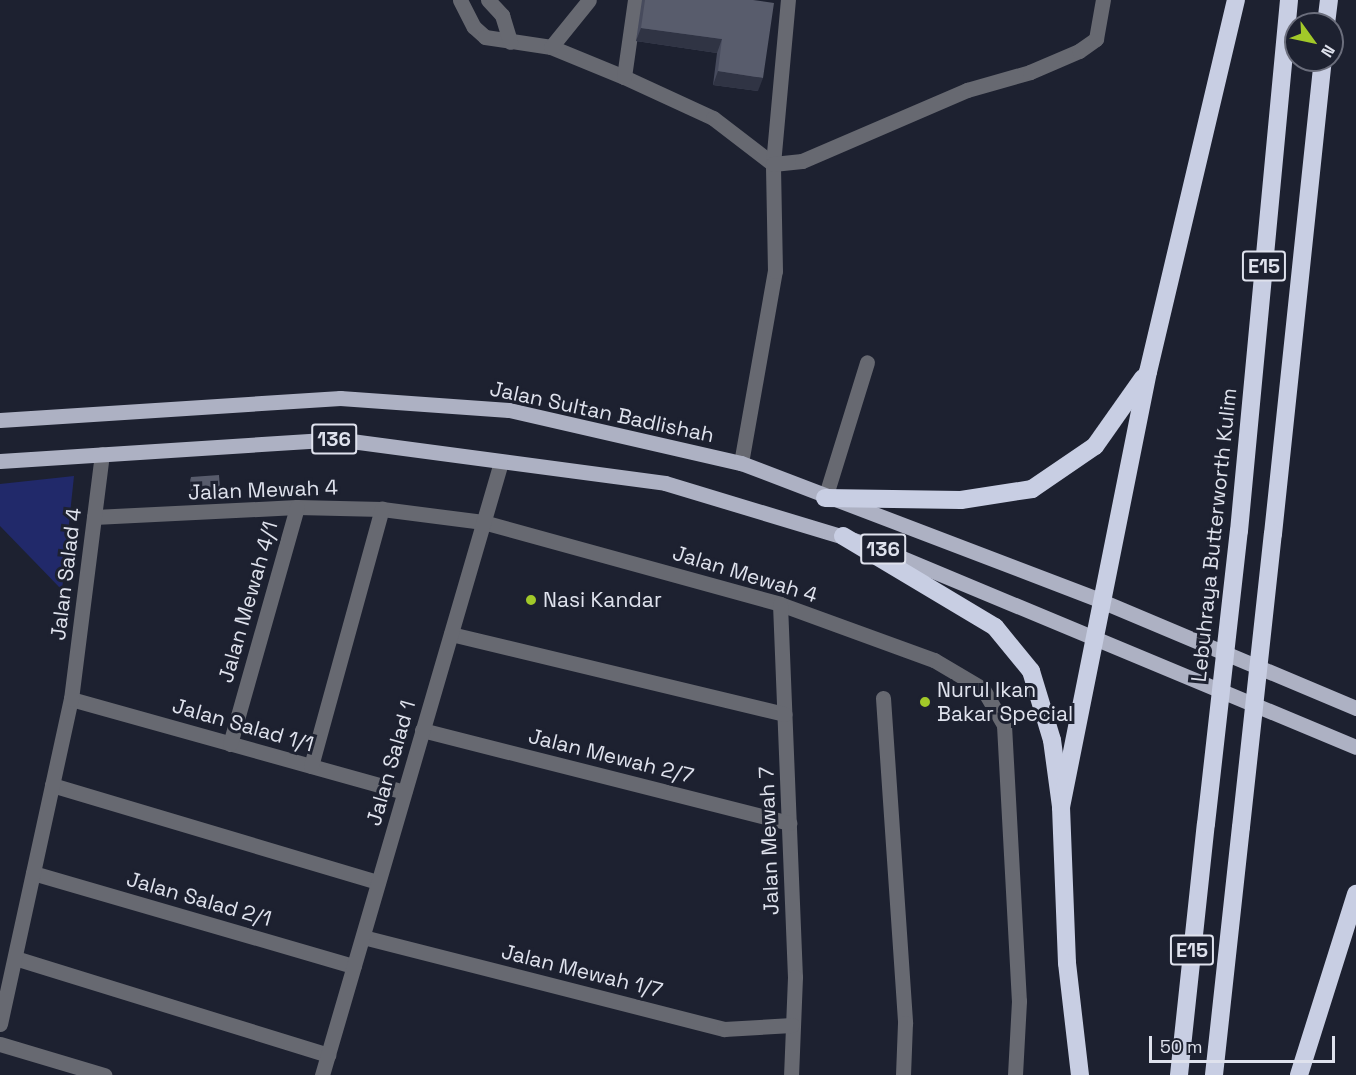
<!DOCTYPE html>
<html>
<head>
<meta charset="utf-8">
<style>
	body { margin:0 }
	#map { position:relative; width:1356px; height:1075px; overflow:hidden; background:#1d2130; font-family:"Space Grotesk",sans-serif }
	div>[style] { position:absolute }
	.green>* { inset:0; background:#21296a }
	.minor>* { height:15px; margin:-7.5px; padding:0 7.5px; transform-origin:7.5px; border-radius:7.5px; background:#676971 }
	.major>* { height:15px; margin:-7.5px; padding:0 7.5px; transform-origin:7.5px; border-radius:7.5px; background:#adb1c3 }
	.highway>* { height:18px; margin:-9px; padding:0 9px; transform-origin:9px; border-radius:9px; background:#c8cee3 }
	.highway-bridge>* { height:18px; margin:-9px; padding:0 9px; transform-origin:9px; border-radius:9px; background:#c8cee3 }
	.wall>* { inset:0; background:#474b5d }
	.shaded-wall>* { inset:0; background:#303444 }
	.building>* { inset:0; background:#585c6c }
	.dots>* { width:16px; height:16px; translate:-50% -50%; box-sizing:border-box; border:3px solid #1d2130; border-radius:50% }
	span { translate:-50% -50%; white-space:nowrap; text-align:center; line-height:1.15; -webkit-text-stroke:6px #1d2130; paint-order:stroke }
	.shield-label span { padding:2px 4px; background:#1d2130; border:2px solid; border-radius:4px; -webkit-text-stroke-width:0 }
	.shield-label { font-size:20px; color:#dfe2ed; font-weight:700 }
	.street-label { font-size:21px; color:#dfe2ed }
	.poi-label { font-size:21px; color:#dfe2ed }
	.left { translate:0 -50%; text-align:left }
	.north { position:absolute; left:1284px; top:12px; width:60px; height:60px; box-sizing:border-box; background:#1d2130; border:2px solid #6b6e7c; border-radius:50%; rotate:123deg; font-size:16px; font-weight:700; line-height:24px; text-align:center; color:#dfe2ed }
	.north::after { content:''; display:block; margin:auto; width:21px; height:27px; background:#a2c929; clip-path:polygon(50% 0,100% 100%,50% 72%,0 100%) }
	.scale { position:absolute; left:1149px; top:1036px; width:186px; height:27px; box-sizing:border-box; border:3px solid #dfe2ed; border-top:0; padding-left:8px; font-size:18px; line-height:21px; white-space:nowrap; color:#dfe2ed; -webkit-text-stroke:4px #1d2130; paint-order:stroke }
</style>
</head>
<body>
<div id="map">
	<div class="green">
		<i style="clip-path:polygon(74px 476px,62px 590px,0 526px,0 484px)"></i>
	</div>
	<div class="minor">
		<i style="left:460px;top:0;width:30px;rotate:63deg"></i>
		<i style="left:474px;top:27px;width:15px;rotate:42deg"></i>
		<i style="left:485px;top:37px;width:67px;rotate:8.6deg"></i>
		<i style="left:551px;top:47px;width:79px;rotate:22.3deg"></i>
		<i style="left:624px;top:77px;width:98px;rotate:24.7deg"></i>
		<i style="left:713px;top:118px;width:76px;rotate:37.5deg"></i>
		<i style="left:488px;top:0;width:21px;rotate:47deg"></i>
		<i style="left:502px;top:15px;width:28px;rotate:73deg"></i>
		<i style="left:551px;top:47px;width:60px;rotate:-51deg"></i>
		<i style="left:624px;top:77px;width:78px;rotate:-81.9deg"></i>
		<i style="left:773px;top:164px;width:165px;rotate:-84.8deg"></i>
		<i style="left:741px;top:463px;width:195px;rotate:-80deg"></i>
		<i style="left:775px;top:271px;width:107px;rotate:-91.1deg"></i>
		<i style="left:773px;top:164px;width:29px;rotate:-6deg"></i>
		<i style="left:802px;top:161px;width:180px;rotate:-23.3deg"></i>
		<i style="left:967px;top:90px;width:66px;rotate:-15.9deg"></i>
		<i style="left:1030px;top:72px;width:53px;rotate:-23.2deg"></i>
		<i style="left:1079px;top:51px;width:21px;rotate:-35deg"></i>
		<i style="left:1096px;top:39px;width:40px;rotate:-80deg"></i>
		<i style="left:825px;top:498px;width:142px;rotate:-72.8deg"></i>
		<i style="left:94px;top:517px;width:203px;rotate:-2.8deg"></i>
		<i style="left:297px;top:507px;width:85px;rotate:1.3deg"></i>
		<i style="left:382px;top:509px;width:102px;rotate:7.3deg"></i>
		<i style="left:483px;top:522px;width:308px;rotate:15.4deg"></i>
		<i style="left:780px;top:604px;width:164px;rotate:20deg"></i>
		<i style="left:934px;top:660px;width:57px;rotate:30.6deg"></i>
		<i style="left:983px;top:689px;width:42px;rotate:59.7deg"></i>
		<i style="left:1004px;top:725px;width:276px;rotate:86.9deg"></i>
		<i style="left:1019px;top:1001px;width:74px;rotate:93.1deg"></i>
		<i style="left:780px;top:604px;width:373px;rotate:87.7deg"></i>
		<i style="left:795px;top:977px;width:98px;rotate:92.3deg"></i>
		<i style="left:451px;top:634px;width:343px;rotate:13.5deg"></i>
		<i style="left:883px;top:698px;width:326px;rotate:86.1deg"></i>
		<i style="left:905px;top:1023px;width:52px;rotate:92.2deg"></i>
		<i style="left:71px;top:699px;width:346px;rotate:15.6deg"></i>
		<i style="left:422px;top:730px;width:379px;rotate:14.2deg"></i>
		<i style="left:230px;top:744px;width:246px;rotate:-74.2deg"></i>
		<i style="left:311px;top:766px;width:267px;rotate:-74.6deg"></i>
		<i style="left:52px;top:785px;width:340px;rotate:16.6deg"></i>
		<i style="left:33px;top:873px;width:334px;rotate:16.2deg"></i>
		<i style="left:363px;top:937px;width:373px;rotate:14.3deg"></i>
		<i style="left:724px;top:1029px;width:68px;rotate:-3.4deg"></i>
		<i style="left:15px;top:958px;width:328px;rotate:17.2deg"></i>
		<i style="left:0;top:1024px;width:333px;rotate:-77.7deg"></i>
		<i style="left:71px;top:699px;width:247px;rotate:-82.8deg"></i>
		<i style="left:0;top:1044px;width:109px;rotate:16.6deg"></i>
		<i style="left:322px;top:1075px;width:639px;rotate:-73.72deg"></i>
	</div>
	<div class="major">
		<i style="left:0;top:420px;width:341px;rotate:-3.7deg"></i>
		<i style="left:340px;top:398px;width:169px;rotate:4.1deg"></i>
		<i style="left:509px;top:410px;width:238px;rotate:12.9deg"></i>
		<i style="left:741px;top:463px;width:383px;rotate:20.9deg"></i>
		<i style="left:1099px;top:600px;width:279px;rotate:22.8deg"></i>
		<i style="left:0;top:461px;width:337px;rotate:-3.7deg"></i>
		<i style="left:336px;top:439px;width:332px;rotate:7.6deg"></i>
		<i style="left:665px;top:483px;width:215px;rotate:16.8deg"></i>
		<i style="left:871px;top:545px;width:525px;rotate:22.61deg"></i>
	</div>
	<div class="highway">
		<i style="left:1326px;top:24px;width:24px;rotate:-83deg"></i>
		<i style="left:825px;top:498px;width:136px;rotate:0.8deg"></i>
		<i style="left:961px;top:500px;width:72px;rotate:-8.8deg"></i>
		<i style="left:1032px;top:489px;width:76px;rotate:-34.3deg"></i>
		<i style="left:1095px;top:446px;width:83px;rotate:-54.8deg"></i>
		<i style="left:1239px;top:531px;width:533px;rotate:-84.62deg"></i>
		<i style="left:1273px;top:534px;width:477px;rotate:-84deg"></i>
		<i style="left:843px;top:536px;width:177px;rotate:30.9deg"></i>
		<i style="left:995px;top:627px;width:57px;rotate:50.7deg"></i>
		<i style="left:1031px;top:671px;width:72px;rotate:73.1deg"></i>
		<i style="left:1052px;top:740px;width:68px;rotate:82.3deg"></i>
		<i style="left:1061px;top:807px;width:156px;rotate:87.8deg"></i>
		<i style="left:1067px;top:963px;width:113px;rotate:83.4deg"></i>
		<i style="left:1061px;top:807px;width:444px;rotate:-78.7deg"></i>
		<i style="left:1148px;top:372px;width:382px;rotate:-76.7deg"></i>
		<i style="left:1179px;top:1075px;width:252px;rotate:-83.9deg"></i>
		<i style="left:1214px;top:1075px;width:249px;rotate:-83.8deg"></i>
		<i style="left:1299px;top:1075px;width:190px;rotate:-72.5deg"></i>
	</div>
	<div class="highway-bridge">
		<i style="left:1206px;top:824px;width:295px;rotate:-83.6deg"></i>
		<i style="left:1241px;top:827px;width:295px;rotate:-83.8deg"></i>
	</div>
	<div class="wall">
		<i style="clip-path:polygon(642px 0,753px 0,758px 91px,713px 85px,717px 53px,636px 41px)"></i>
		<i style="clip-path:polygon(191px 477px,220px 488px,218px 491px,191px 493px,190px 480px)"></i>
	</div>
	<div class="shaded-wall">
		<i style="clip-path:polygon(641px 28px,722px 39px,717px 53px,636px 41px)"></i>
		<i style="clip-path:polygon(718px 71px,763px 78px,758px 91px,713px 85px)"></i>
		<i style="clip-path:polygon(220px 488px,218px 491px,191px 493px,192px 490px)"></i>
	</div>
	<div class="building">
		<i style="clip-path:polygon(645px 0,753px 0,774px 3px,763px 78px,718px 71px,722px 39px,641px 28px)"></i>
		<i style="clip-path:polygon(219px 475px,220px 488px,192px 490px,191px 477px)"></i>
	</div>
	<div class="dots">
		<i style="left:531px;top:600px;background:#a2c929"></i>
		<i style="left:925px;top:702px;background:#a2c929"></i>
	</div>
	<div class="shield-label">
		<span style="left:1264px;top:266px">E15</span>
		<span style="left:334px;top:439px">136</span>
		<span style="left:883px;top:549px">136</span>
		<span style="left:1192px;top:950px">E15</span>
	</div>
	<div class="street-label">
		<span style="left:602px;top:412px;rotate:12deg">Jalan Sultan Badlishah</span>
		<span style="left:263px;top:490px;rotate:-2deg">Jalan Mewah 4</span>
		<span style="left:1214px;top:535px;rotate:-84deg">Lebuhraya Butterworth Kulim</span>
		<span style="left:66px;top:574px;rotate:-83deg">Jalan Salad 4</span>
		<span style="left:745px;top:574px;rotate:17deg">Jalan Mewah 4</span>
		<span style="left:248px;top:602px;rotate:-74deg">Jalan Mewah 4/1</span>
		<span style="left:243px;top:725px;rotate:16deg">Jalan Salad 1/1</span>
		<span style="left:611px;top:756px;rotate:14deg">Jalan Mewah 2/7</span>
		<span style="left:391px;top:763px;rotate:-74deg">Jalan Salad 1</span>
		<span style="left:769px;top:841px;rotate:-92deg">Jalan Mewah 7</span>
		<span style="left:199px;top:899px;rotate:16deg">Jalan Salad 2/1</span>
		<span style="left:582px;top:971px;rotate:14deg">Jalan Mewah 1/7</span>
	</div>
	<div class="poi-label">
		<span class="left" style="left:543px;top:600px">Nasi Kandar</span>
		<span class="left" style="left:937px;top:702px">Nurul Ikan<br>Bakar Special</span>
	</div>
	<div class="north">N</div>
	<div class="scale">50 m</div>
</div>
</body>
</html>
